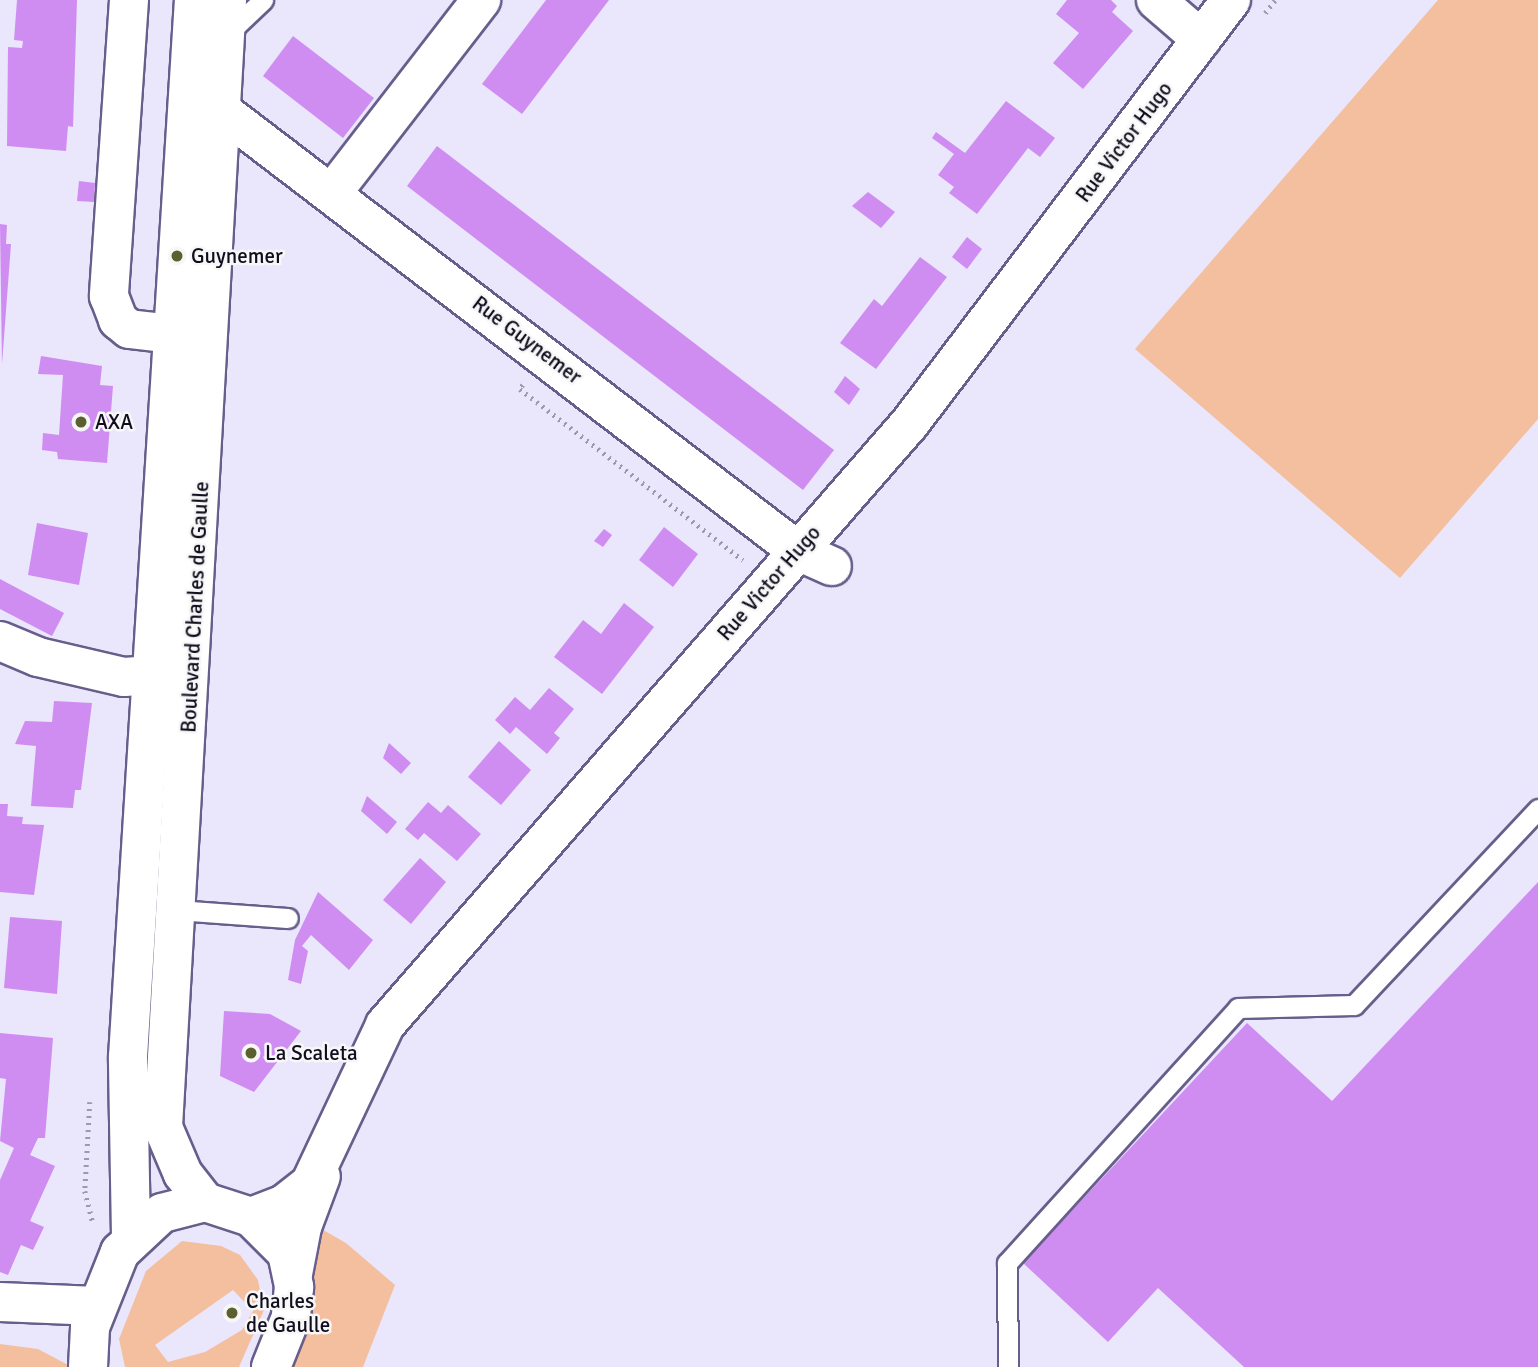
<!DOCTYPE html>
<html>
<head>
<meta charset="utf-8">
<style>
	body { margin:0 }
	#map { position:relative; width:1538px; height:1367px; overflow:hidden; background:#eae6fb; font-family:Signika,sans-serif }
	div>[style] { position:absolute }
	.green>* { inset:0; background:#f4bf9e }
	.building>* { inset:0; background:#cf8df2 }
	.path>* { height:4.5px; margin-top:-2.25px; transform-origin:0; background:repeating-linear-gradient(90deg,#9d99ad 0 2px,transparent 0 7px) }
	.roads { filter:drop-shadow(2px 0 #675e8b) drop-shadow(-2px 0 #675e8b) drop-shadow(0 2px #675e8b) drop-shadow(0 -2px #675e8b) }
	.service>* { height:19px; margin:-9.5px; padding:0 9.5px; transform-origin:9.5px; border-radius:9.5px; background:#fff }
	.minor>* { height:38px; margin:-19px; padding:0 19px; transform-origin:19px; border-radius:19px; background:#fff }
	.primary>* { height:38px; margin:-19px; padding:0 19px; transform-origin:19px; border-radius:19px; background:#fff }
	.dots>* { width:19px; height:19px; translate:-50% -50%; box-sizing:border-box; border:4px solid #f7f7f7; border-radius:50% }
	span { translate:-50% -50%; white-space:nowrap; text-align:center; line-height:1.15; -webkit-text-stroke:5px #f7f7f7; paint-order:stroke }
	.street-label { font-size:21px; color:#110d1e }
	.poi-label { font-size:21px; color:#110d1e }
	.left { translate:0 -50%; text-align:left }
</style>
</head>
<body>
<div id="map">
	<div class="green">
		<i style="clip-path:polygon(1438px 0,1538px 0,1538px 419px,1400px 578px,1135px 349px)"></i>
		<i style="clip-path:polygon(318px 1227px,346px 1243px,395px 1285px,363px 1367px,290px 1367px)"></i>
		<i style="clip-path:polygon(evenodd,182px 1241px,221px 1246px,240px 1255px,258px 1280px,264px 1310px,239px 1367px,125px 1367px,119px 1339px,146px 1271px,182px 1241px,233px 1290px,253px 1311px,242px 1330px,205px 1352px,168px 1362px,155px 1345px,233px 1290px)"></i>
		<i style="clip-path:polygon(0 1344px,38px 1349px,72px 1367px,0 1367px)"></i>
	</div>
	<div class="building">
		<i style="clip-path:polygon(17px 0,77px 0,73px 127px,68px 126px,66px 151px,7px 146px,8px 47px,22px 48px,23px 41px,14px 40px)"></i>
		<i style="clip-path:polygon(546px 0,609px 0,522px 114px,482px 84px)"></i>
		<i style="clip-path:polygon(1067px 0,1111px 0,1117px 6px,1112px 12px,1133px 31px,1083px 89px,1053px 63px,1079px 33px,1056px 14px)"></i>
		<i style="clip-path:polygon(293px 36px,374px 98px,343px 138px,263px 76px)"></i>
		<i style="clip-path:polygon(1006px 101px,1055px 138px,1040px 157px,1028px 148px,977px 214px,949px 193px,954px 187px,938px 175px,954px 154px,932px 138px,936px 132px,965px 153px)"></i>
		<i style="clip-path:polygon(437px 146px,834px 450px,803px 490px,407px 186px)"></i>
		<i style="clip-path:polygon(79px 181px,95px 183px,94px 202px,77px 201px)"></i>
		<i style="clip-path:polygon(868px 192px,895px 212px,881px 228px,852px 206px)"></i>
		<i style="clip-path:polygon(0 224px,7px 225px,6px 244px,11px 244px,2px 364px)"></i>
		<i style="clip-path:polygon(967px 237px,982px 249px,967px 269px,952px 257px)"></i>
		<i style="clip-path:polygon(920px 257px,947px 277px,876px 369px,840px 343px,874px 299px,882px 306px)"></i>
		<i style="clip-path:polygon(41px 356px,102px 366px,100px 385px,113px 386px,107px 463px,58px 459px,57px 452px,42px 450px,43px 433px,59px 435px,63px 375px,38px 374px)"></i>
		<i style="clip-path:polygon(845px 376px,860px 389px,849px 405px,834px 392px)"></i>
		<i style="clip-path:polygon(37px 523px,88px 533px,79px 585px,28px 575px)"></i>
		<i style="clip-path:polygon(664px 527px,698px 554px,673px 587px,639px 560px)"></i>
		<i style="clip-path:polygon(604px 529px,612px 535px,603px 547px,594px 541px)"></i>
		<i style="clip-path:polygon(0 579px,64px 613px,52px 636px,0 609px)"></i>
		<i style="clip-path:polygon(624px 603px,654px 627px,602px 694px,554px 657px,583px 620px,601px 634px)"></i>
		<i style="clip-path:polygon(549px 688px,574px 709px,554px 733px,560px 738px,547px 754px,516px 727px,510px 734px,495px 720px,515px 697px,530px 710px)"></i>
		<i style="clip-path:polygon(54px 701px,92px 703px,81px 790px,75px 790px,73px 808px,31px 806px,36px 746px,15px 744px,25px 721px,52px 722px)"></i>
		<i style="clip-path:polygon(499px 741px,531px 770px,501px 805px,468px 777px)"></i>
		<i style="clip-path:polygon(389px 743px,411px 763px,401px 774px,383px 758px)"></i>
		<i style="clip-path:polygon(367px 796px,397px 822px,387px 834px,361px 811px)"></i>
		<i style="clip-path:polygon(428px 802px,441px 813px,448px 805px,481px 834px,457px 861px,424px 833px,418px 840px,405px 829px)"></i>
		<i style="clip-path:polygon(0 804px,8px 804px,7px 816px,23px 817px,22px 824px,44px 825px,34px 895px,0 892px)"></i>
		<i style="clip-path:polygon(420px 858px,446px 882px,411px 924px,383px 900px)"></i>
		<i style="clip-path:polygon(1538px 882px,1538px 1367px,1244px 1367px,1158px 1288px,1108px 1342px,1023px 1263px,1247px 1023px,1332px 1101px)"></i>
		<i style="clip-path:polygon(318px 892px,373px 940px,349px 970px,311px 935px,302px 946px,308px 951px,301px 984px,288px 980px,295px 940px)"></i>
		<i style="clip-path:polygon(10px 917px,62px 921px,57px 994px,4px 988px)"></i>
		<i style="clip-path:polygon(224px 1011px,270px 1014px,301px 1031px,254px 1092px,220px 1076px)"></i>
		<i style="clip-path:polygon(0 1033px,53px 1038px,45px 1138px,38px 1138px,30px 1155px,55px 1166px,30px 1221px,44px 1227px,33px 1250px,21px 1245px,8px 1275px,0 1272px,0 1180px,14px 1148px,0 1141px,6px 1079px,0 1078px)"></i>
	</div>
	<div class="path">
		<i style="left:1265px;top:13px;width:16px;rotate:-52deg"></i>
		<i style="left:523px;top:385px;width:5px;rotate:127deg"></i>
		<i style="left:520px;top:389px;width:281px;rotate:37.5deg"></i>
		<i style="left:90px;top:1102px;width:89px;rotate:93.2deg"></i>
		<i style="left:85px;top:1191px;width:32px;rotate:76deg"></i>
	</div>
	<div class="roads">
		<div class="service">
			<i style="left:226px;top:35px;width:51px;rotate:-43.4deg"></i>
			<i style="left:176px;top:910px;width:112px;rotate:4.1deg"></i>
			<i style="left:1008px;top:1367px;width:104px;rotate:-90.6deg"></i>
			<i style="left:1007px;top:1263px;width:344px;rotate:-47.8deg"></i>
			<i style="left:1238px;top:1008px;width:116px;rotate:-1.5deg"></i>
			<i style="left:1354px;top:1005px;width:269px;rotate:-46.8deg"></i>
		</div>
		<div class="minor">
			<i style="left:129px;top:0;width:297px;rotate:93.9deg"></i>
			<i style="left:109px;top:296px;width:26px;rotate:69deg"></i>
			<i style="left:118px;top:320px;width:14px;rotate:39deg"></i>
			<i style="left:129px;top:329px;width:43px;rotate:6.6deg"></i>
			<i style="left:1156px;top:0;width:60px;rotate:40.9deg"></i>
			<i style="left:222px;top:111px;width:725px;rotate:37.38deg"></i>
			<i style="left:798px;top:551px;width:37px;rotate:24deg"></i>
			<i style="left:332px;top:193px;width:244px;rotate:-52.3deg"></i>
			<i style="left:0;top:641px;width:41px;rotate:22.8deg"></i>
			<i style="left:38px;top:657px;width:88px;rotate:13.1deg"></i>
			<i style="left:124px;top:677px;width:26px;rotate:-4deg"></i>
			<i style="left:251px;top:1217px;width:34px;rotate:-21deg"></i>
			<i style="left:283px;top:1205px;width:34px;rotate:-38deg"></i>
			<i style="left:310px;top:1184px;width:176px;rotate:-64.7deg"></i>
			<i style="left:385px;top:1025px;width:799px;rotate:-48.91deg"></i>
			<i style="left:910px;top:423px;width:531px;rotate:-52.81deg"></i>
			<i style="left:293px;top:1274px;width:48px;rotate:-79.2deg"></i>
			<i style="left:302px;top:1227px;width:54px;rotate:-69.6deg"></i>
			<i style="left:0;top:1302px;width:97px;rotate:2.4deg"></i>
		</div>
		<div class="primary">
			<i style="left:205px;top:1202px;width:36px;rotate:-128deg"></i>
			<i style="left:183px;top:1174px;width:51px;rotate:-113.1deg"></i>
			<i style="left:163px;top:1127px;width:1129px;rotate:-86.75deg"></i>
			<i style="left:131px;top:1237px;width:180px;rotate:-91deg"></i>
			<i style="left:128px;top:1057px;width:1059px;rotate:-86.43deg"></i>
			<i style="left:88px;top:1367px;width:40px;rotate:-87.1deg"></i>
			<i style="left:90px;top:1327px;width:81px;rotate:-68.2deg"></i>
			<i style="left:120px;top:1252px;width:57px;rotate:-42.9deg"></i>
			<i style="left:162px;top:1213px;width:44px;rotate:-14.3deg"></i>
			<i style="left:205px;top:1202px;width:48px;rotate:18.1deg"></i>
			<i style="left:251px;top:1217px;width:51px;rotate:45deg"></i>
			<i style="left:287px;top:1253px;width:35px;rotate:78deg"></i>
			<i style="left:294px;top:1287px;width:30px;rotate:96deg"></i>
			<i style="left:291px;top:1317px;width:54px;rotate:111.8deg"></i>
		</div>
	</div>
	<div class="dots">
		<i style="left:177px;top:256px;background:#5c602e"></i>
		<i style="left:81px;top:422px;background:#5c602e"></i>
		<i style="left:251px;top:1053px;background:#5c602e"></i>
		<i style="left:232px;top:1313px;background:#5c602e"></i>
	</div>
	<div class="street-label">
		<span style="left:1124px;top:142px;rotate:-53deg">Rue Victor Hugo</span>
		<span style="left:527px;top:340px;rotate:37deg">Rue Guynemer</span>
		<span style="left:769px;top:583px;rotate:-49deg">Rue Victor Hugo</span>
		<span style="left:195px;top:607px;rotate:-87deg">Boulevard Charles de Gaulle</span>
	</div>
	<div class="poi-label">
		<span class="left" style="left:191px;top:256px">Guynemer</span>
		<span class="left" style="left:95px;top:422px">AXA</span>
		<span class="left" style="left:265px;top:1053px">La Scaleta</span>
		<span class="left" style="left:246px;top:1313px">Charles<br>de Gaulle</span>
	</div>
</div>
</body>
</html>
